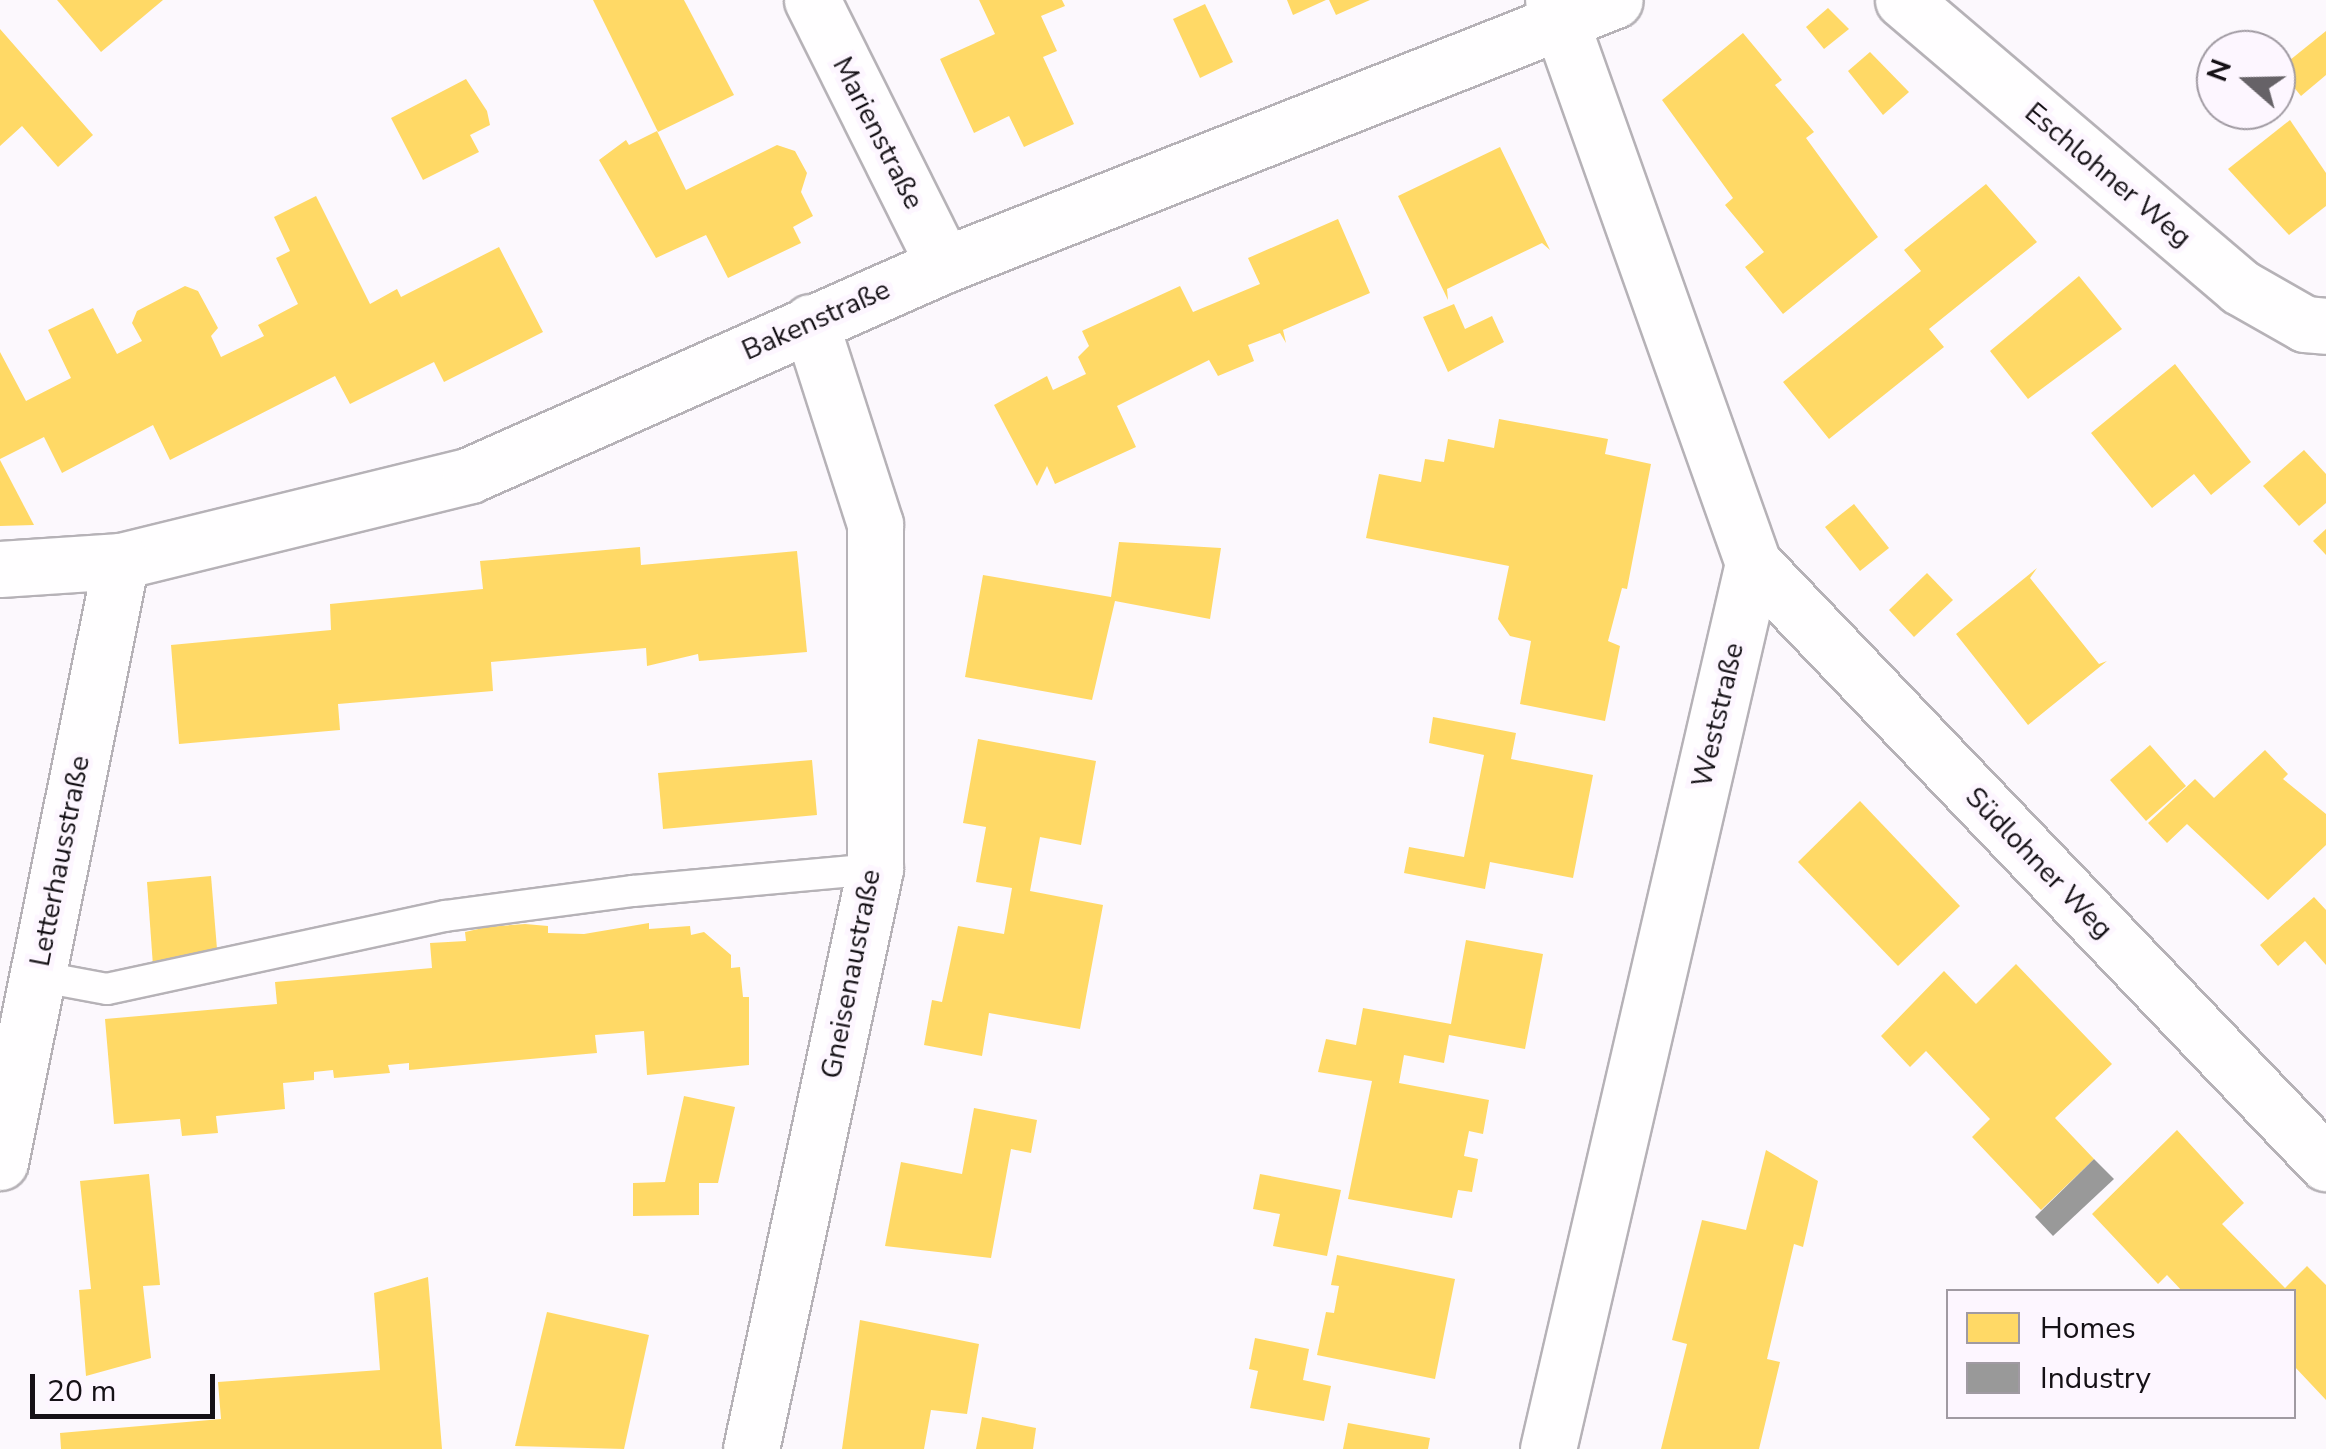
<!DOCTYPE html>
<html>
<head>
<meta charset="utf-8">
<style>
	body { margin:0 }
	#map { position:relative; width:2326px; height:1449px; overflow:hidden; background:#fcf8fd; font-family:"Nunito Sans",sans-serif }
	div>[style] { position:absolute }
	.homes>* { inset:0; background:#ffd966 }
	.industry>* { inset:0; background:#999 }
	.roads { filter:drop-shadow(2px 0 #b6b2b7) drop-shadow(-2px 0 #b6b2b7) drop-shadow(0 2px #b6b2b7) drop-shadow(0 -2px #b6b2b7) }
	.service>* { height:30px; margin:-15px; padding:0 15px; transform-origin:15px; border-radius:15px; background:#fffeff }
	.minor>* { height:55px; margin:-27.5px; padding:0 27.5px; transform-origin:27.5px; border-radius:27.5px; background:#fffeff }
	span { translate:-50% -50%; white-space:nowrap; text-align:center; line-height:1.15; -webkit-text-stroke:10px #fdf6ff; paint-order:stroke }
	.street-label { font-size:28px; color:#151116 }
	.legend { position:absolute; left:1946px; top:1289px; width:350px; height:130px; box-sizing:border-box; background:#fdf6ff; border:2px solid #a09aa2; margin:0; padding:12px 18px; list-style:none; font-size:30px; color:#151116 }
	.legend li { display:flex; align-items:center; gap:20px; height:50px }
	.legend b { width:50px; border:2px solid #a09aa2 }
	.north { position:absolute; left:2196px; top:30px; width:100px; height:100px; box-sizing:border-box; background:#fdf6ff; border:2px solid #a09aa2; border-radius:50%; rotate:290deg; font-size:28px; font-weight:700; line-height:40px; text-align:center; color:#151116 }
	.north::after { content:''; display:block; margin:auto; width:35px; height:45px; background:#666267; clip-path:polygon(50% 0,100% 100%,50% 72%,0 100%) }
	.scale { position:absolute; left:30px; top:1374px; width:185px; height:45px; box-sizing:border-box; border:5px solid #151116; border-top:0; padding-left:12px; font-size:30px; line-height:35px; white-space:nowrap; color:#151116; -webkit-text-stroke:8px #fdf6ff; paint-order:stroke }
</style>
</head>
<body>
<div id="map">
	<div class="homes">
		<i style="clip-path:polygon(57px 0,163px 0,101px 52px)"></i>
		<i style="clip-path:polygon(593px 0,684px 0,734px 95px,658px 132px)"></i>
		<i style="clip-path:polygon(979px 0,1062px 0,1065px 6px,1041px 16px,1057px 51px,1043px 57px,1074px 124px,1024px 147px,1009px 116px,974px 133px,940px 59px,995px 34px)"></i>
		<i style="clip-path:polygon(1287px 0,1326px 0,1293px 15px)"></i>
		<i style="clip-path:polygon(1329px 0,1370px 0,1336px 15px)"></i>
		<i style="clip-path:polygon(1205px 4px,1233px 62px,1200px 78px,1173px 19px)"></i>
		<i style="clip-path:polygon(1828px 8px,1849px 29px,1824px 49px,1806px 27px)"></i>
		<i style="clip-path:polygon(0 29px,93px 135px,58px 167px,22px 126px,0 146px)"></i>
		<i style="clip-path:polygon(2326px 31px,2326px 75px,2301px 96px,2279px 69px)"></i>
		<i style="clip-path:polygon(1743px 33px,1782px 80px,1775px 85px,1814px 132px,1806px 138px,1878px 237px,1783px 314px,1745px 267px,1764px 252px,1725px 205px,1733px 198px,1662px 100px)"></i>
		<i style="clip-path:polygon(1870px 52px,1909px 92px,1883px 115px,1848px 71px)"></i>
		<i style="clip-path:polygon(466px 79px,487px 111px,490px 125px,470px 135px,479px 152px,423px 180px,391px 118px)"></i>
		<i style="clip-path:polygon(2290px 120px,2326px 173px,2326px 206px,2289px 235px,2228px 169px)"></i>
		<i style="clip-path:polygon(657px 131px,686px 190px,777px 145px,795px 151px,807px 173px,801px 192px,813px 216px,793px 227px,801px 243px,728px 278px,706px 235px,656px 258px,599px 160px,626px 140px,629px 145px)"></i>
		<i style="clip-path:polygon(1500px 147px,1550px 250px,1542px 243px,1447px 289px,1448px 300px,1398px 196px)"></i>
		<i style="clip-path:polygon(1986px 184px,2037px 242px,1929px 329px,1944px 347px,1829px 439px,1783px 382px,1921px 271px,1904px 250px)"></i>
		<i style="clip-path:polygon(316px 196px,370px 304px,397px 289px,401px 297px,499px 247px,543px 332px,444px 382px,434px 362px,350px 404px,335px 376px,170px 460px,153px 425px,62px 473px,44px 437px,0 459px,0 352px,26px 401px,71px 378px,48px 330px,93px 308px,117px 354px,142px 341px,132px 323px,137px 311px,185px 286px,198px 291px,218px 328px,211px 336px,221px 357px,264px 336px,258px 325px,298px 304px,276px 258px,290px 251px,274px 217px)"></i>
		<i style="clip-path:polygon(1338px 219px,1370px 293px,1283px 330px,1286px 343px,1280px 333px,1248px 345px,1254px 361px,1218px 376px,1209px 360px,1117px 406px,1136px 447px,1055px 484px,1047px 466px,1037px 486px,994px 405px,1047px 376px,1053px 390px,1086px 374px,1078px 357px,1089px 346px,1082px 331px,1180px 286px,1193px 312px,1260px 284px,1248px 258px)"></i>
		<i style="clip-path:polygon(2079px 276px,2122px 329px,2028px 399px,1990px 351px)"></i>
		<i style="clip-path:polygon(1454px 304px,1465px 329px,1492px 316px,1504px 342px,1448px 372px,1423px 317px)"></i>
		<i style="clip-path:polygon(2175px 364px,2251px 462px,2211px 495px,2194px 474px,2152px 508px,2091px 433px)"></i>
		<i style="clip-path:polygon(1499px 419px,1608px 439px,1605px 454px,1651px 464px,1627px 589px,1622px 588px,1608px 641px,1620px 646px,1605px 721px,1520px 704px,1531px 641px,1510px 636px,1498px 619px,1509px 566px,1366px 538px,1379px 474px,1421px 482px,1425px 459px,1444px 462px,1448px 439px,1494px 448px)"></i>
		<i style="clip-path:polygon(2304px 450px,2326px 474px,2326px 503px,2299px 526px,2263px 486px)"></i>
		<i style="clip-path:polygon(0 460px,34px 525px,0 526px)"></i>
		<i style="clip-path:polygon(1854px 504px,1889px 548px,1860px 571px,1825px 527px)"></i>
		<i style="clip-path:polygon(2326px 529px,2326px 555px,2313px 541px)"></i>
		<i style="clip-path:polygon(1119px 542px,1221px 548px,1210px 619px,1115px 601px,1092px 700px,965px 677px,983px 575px,1111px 597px)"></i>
		<i style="clip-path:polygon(640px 547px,641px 565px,797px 551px,807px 652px,699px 661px,698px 654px,647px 666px,646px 648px,491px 662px,493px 691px,338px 704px,340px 730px,179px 744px,171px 645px,331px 630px,330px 604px,483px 589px,480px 561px)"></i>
		<i style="clip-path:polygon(2037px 568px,2030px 578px,2099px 664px,2107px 661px,2028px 725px,1956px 634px)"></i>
		<i style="clip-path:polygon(1927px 573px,1953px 600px,1914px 637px,1889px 610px)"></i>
		<i style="clip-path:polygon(1433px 717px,1516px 733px,1511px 759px,1593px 775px,1573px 878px,1490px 862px,1485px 889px,1404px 873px,1409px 847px,1464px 857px,1484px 755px,1429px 743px)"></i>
		<i style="clip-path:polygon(978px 739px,1096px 761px,1081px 845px,1040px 837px,1030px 891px,1103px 905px,1080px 1029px,989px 1013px,982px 1056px,924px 1045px,932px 1000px,942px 1002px,958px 926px,1004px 934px,1012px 888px,976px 882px,986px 827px,963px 823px)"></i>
		<i style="clip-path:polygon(2150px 745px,2186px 786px,2146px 821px,2110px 780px)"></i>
		<i style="clip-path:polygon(2265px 750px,2288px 774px,2283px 779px,2326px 814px,2326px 845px,2268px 900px,2187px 824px,2167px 843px,2148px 823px,2195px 779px,2214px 798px)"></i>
		<i style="clip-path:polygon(812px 760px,817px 815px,663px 829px,658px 773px)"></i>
		<i style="clip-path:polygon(1860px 801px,1960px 906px,1898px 966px,1798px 862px)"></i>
		<i style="clip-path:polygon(211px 876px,217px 949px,153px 966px,147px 882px)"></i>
		<i style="clip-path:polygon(2314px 897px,2326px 910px,2326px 965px,2305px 941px,2278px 966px,2260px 945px)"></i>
		<i style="clip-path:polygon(649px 923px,649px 929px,690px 926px,691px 935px,704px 932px,731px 955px,731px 968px,740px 967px,743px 997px,749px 997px,749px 1065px,647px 1075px,644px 1031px,595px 1035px,597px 1053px,409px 1070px,409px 1063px,388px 1065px,390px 1073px,334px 1078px,333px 1070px,314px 1072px,314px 1080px,283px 1083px,285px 1109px,216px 1116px,218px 1133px,182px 1136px,180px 1119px,114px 1124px,105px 1019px,277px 1004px,275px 982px,432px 968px,430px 943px,466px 941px,465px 932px,487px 927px,525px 924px,548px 926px,548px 933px,584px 934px)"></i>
		<i style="clip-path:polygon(1466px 940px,1543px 954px,1525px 1049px,1449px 1035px,1444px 1063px,1404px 1055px,1399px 1083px,1489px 1100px,1483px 1134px,1469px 1131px,1464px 1156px,1478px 1159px,1472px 1192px,1458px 1190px,1452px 1218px,1348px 1199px,1372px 1081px,1318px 1072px,1326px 1039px,1356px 1045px,1363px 1008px,1451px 1024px)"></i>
		<i style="clip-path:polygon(2016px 964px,2112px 1064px,2055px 1118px,2094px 1159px,2041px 1210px,1972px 1137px,1990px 1119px,1926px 1051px,1910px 1067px,1881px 1036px,1944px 971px,1976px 1004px)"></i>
		<i style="clip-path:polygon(684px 1096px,735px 1107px,718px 1183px,699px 1183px,699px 1215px,633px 1216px,633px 1183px,665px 1182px)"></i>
		<i style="clip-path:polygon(974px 1108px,1037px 1120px,1031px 1153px,1011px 1149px,991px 1258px,885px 1246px,901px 1162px,962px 1174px)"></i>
		<i style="clip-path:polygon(2177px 1130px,2244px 1203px,2222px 1224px,2285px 1288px,2307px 1266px,2326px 1285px,2326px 1400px,2294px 1366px,2294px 1292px,2183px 1292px,2167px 1275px,2158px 1284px,2092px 1214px)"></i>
		<i style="clip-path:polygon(1766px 1150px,1818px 1181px,1803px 1247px,1794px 1244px,1767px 1359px,1780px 1362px,1759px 1449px,1661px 1449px,1687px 1344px,1672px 1340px,1702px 1220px,1746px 1230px)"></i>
		<i style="clip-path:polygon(149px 1174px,160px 1285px,143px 1286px,151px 1358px,86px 1376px,79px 1290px,91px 1289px,80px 1181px)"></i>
		<i style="clip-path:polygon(1260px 1174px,1341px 1190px,1327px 1256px,1273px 1246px,1280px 1214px,1253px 1209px)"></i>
		<i style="clip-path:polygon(1337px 1255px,1455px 1279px,1435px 1379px,1317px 1355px,1326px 1312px,1334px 1313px,1339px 1286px,1331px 1285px)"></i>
		<i style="clip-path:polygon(428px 1277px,442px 1449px,61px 1449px,60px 1433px,221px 1419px,218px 1382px,380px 1370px,374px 1293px)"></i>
		<i style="clip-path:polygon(547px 1312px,649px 1335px,624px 1449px,515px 1446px)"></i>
		<i style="clip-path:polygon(860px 1320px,979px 1344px,967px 1414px,931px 1410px,924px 1449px,842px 1449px)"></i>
		<i style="clip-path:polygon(1255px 1338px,1309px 1349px,1303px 1380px,1331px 1386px,1324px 1421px,1250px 1408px,1258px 1371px,1249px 1369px)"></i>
		<i style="clip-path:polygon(982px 1417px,1036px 1428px,1033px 1449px,976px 1449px)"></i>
		<i style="clip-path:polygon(1348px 1423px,1430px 1438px,1428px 1449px,1343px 1449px)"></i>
	</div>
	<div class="industry">
		<i style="clip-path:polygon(2094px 1159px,2114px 1179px,2053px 1236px,2035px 1217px)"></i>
	</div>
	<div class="roads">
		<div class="service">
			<i style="left:37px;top:976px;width:71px;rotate:10.5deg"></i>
			<i style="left:107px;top:989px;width:346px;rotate:-12.2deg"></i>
			<i style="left:445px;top:916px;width:190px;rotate:-7.6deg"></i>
			<i style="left:633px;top:891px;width:243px;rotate:-5.2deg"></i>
		</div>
		<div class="minor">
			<i style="left:812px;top:0;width:296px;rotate:63.5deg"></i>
			<i style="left:1903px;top:0;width:443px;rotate:40.4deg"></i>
			<i style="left:2240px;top:287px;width:75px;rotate:29.6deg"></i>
			<i style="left:2305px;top:324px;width:21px;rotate:5deg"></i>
			<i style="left:1753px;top:563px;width:830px;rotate:46.32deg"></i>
			<i style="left:0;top:569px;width:121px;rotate:-3.8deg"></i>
			<i style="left:121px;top:561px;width:359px;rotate:-13.8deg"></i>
			<i style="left:470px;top:475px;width:518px;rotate:-23.9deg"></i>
			<i style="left:944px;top:265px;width:721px;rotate:-21.55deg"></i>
			<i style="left:0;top:1162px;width:613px;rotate:-78.62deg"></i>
			<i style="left:751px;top:1449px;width:593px;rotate:-77.93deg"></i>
			<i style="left:875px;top:869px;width:345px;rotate:-90deg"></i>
			<i style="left:875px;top:524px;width:212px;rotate:-107.8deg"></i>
			<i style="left:1548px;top:1449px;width:909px;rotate:-76.97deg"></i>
			<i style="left:1753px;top:563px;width:597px;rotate:-109.56deg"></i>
		</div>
	</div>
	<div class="street-label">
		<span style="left:878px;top:133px;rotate:63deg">Marienstraße</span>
		<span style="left:2108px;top:175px;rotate:40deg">Eschlohner Weg</span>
		<span style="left:816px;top:320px;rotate:-24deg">Bakenstraße</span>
		<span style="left:1718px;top:715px;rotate:-77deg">Weststraße</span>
		<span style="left:60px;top:861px;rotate:-79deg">Letterhausstraße</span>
		<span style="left:2039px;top:863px;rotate:46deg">Südlohner Weg</span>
		<span style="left:851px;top:974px;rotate:-79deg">Gneisenaustraße</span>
	</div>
	<ul class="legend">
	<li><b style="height:28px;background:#ffd966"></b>Homes</li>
	<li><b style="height:28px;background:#999"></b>Industry</li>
	</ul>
	<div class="north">N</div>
	<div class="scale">20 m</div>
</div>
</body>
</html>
